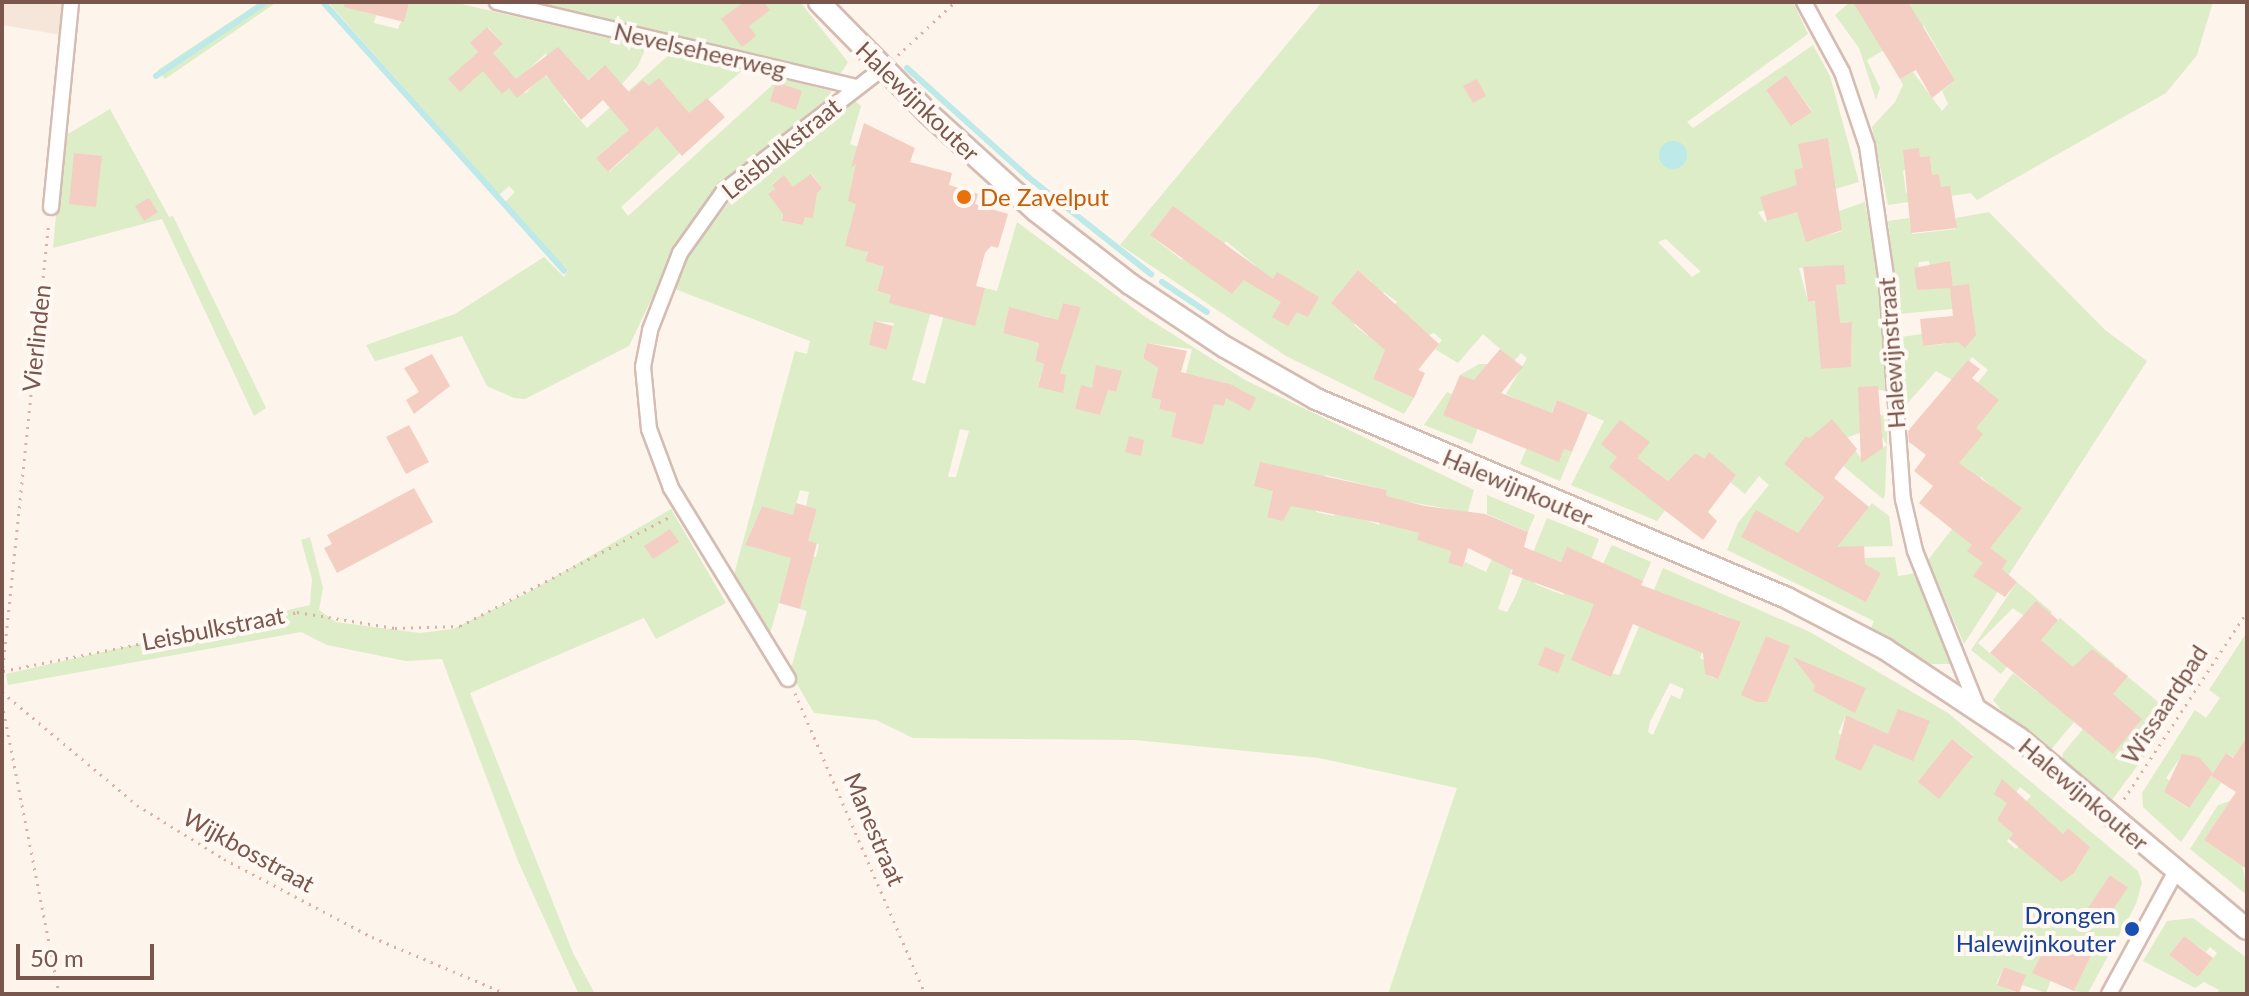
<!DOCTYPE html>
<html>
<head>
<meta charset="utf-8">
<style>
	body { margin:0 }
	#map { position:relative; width:2249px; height:996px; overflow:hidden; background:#fdf4eb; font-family:Lato,sans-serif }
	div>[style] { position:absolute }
	.residential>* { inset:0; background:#f6e5d9 }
	.green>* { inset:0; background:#dcedc8 }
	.water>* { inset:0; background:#bee9e9 }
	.round { border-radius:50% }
	.stream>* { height:6px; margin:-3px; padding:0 3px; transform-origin:3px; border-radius:3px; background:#bee9e9 }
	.building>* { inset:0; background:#f4cec2 }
	.path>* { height:3px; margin-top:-1.5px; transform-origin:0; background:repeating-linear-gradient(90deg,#dab1a4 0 2px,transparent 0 8px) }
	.roads { filter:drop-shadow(2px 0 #d4bcb2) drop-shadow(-2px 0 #d4bcb2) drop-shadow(0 2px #d4bcb2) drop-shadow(0 -2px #d4bcb2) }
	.street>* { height:14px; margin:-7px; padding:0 7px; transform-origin:7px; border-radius:7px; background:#fff }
	.secondary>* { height:20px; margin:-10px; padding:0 10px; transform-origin:10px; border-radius:10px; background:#fff }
	.dots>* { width:22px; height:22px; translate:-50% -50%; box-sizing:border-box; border:4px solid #fff8f3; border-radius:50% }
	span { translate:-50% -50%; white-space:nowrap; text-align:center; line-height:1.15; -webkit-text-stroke:8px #fff8f3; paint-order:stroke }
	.street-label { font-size:24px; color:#7b564c }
	.food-label { font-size:24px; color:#c56008 }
	.left { translate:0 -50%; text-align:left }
	.transit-label { font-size:24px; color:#164399 }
	.right { translate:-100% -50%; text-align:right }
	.frame { position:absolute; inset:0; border:4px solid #7b564c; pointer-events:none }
	.scale { position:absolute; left:16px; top:944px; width:138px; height:36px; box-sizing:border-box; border:4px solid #7b564c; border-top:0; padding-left:10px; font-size:24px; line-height:28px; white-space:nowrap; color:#7b564c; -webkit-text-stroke:6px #fff8f3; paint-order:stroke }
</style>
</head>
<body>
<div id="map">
	<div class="residential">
		<i style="clip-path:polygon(2px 2px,64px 2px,62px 35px,2px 25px)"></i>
	</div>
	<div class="green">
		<i style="clip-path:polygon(260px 2px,277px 2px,165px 79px,158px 70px)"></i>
		<i style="clip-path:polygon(evenodd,328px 2px,366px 2px,363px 12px,376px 15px,374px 23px,398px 29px,409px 2px,453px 2px,646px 47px,638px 66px,622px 84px,604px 66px,563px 100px,587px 128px,670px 54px,742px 71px,665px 136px,680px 153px,621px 207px,628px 216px,780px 78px,831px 91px,829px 100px,752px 158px,710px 199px,678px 244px,629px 346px,525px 399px,514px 398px,487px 386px,462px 336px,375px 361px,366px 345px,455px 314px,544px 257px,564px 277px,568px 271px,505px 202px,515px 192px,509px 186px,499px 195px,328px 2px,488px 27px,503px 44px,488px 58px,464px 65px,478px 52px,470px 43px,488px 27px,328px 2px,546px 53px,552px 82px,543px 73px,526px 93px,509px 88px,546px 53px,328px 2px,644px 80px,666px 119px,642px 140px,616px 115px,644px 80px,328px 2px,617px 140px,628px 155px,609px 172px,596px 158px,617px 140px)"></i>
		<i style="clip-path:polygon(526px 2px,800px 2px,848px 62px,841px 73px,829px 74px)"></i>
		<i style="clip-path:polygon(evenodd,1322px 2px,1793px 2px,1808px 34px,1687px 122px,1693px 128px,1813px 45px,1830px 76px,1859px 182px,1758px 212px,1765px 222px,1797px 210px,1807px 241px,1842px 231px,1836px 212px,1865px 202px,1883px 306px,1887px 391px,1859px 387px,1859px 416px,1888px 415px,1885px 495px,1883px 499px,1807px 436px,1784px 464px,1825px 495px,1814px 510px,1822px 516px,1851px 529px,1872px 503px,1889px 516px,1893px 546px,1848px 547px,1864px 558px,1895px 557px,1898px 576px,1916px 573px,1950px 649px,1950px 664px,1930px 664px,1871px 628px,1874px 621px,1727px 550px,1738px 523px,1769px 485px,1759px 476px,1745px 494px,1730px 482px,1734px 473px,1706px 456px,1657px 521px,1571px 485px,1604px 421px,1557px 400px,1550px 416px,1559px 461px,1564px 449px,1572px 452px,1560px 481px,1520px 464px,1542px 412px,1506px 394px,1527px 358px,1521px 353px,1510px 366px,1512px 359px,1483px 334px,1458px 363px,1435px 349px,1442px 340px,1434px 333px,1383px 355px,1373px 379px,1414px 398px,1404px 414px,1286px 356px,1120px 245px,1322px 2px,1786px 75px,1812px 111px,1792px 126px,1766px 90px,1786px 75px,1322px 2px,1828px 139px,1831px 155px,1798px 185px,1813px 141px,1828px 139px,1322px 2px,1173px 206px,1205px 231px,1182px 260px,1150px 235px,1173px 206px,1322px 2px,1666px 239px,1700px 271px,1700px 272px,1692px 277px,1658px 242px,1666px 239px,1322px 2px,1226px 241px,1256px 266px,1233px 293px,1201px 271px,1226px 241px,1322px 2px,1844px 266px,1846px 283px,1836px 285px,1837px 299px,1808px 302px,1799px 268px,1844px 266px,1322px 2px,1358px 270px,1372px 282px,1368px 288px,1379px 297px,1384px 292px,1397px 302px,1368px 336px,1354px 325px,1358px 320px,1331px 303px,1358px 270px,1322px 2px,1852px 322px,1851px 366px,1822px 369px,1818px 325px,1852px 322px,1322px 2px,1876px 427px,1887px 445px,1863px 461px,1846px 438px,1876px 427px,1322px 2px,1695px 453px,1700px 457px,1658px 504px,1636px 488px,1651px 468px,1668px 481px,1695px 453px,1322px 2px,1856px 560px,1881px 573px,1866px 602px,1856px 560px)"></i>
		<i style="clip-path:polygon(evenodd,1850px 2px,1910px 6px,1908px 2px,2213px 2px,2197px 55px,2166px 93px,1977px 200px,1971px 193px,1888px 205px,1872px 127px,1895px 102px,1903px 85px,1900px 79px,1913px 72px,1942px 111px,1948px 104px,1942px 91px,1955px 80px,1924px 26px,1867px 60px,1880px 88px,1876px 100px,1859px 48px,1835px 15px,1850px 2px,1930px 156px,1932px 175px,1939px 175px,1941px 187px,1906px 193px,1903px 171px,1920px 157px,1930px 156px)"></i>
		<i style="clip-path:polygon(evenodd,854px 100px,861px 106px,850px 144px,859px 147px,853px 163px,866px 169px,856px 207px,861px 209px,871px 179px,880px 177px,885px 155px,894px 158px,877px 219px,868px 217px,866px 225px,874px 228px,865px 261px,884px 267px,877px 291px,891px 295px,910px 244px,917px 204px,931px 208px,923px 237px,940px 237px,941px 213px,958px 218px,946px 259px,966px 272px,963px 284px,975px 288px,971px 302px,980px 305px,985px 288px,997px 291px,1017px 222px,1144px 316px,1245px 380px,1474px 490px,1458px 548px,1452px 546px,1448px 563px,1463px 567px,1465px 562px,1486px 572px,1492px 559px,1512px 568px,1498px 609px,1507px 612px,1515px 597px,1547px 518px,1599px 539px,1591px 560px,1603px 564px,1612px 545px,1651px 562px,1643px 581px,1603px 565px,1588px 601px,1608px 609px,1605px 617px,1591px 611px,1584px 627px,1598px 633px,1585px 666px,1619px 675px,1663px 568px,1810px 632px,1948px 713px,2138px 871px,2142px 883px,2136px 904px,2088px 993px,2074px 991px,2091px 956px,2049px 931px,2039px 944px,2050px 951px,2047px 958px,2041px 955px,2035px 972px,2051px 980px,2046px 993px,2022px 985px,2025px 975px,2004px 967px,1996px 984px,2019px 994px,1388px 994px,1457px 788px,1319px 758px,1135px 740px,913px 738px,876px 720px,814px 713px,790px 672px,807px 611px,800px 609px,809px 575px,802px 573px,807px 556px,816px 557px,819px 544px,808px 541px,817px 509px,806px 506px,809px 492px,800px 490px,789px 529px,799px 532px,770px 634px,733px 578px,795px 351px,807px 354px,810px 341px,675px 289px,689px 254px,743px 184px,798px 137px,854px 100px,812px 174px,822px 188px,815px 194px,813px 217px,805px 217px,803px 225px,782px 221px,783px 212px,769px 194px,775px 189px,772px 184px,784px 176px,794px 189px,812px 174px,854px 100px,928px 261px,937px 264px,923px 309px,915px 306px,928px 261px,854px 100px,947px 273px,955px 275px,925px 384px,912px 380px,938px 286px,943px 287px,947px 273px,854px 100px,1063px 303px,1081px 307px,1052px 390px,1038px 386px,1044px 364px,1035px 361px,1039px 343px,1003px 333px,1009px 308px,1049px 317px,1047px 327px,1056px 329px,1063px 303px,854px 100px,874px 321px,894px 323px,887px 350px,869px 345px,874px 321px,854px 100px,1147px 343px,1192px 349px,1176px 413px,1159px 409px,1161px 400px,1151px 398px,1158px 368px,1143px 358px,1147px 343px,854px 100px,1097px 365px,1121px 372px,1116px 392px,1107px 390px,1100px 415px,1075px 409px,1081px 386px,1092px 388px,1097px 365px,854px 100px,1193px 375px,1226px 383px,1224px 406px,1187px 397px,1193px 375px,854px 100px,1195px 411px,1208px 414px,1203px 445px,1171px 437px,1176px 413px,1193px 418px,1195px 411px,854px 100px,960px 429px,969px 431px,956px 477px,948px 477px,960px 429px,854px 100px,1283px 470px,1299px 474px,1283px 521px,1267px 516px,1278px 472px,1283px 470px,854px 100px,1325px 475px,1387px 490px,1379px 525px,1336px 509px,1334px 516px,1316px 512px,1325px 475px,854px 100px,1410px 502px,1459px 511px,1449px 550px,1418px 540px,1419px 533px,1403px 529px,1410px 502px,854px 100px,762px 506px,789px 514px,778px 554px,745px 545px,762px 506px,854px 100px,1567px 548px,1580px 553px,1563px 595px,1535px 584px,1546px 556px,1561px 562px,1567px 548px,854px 100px,1719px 613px,1741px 623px,1719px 675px,1713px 678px,1705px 673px,1708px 662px,1700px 658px,1719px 613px,854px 100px,1766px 636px,1790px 646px,1767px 701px,1757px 701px,1742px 695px,1766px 636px,854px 100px,1810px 666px,1865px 688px,1855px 712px,1814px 691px,1818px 681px,1806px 674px,1810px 666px,854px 100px,1670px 683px,1684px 689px,1680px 699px,1671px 695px,1653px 735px,1648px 732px,1650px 722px,1670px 683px,854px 100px,1846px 715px,1868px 725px,1860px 743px,1872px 748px,1868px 756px,1842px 745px,1845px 737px,1838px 733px,1846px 715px,854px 100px,1952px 739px,1973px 755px,1941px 787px,1930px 779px,1952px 739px,854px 100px,2020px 787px,2031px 796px,2025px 802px,2043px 817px,2016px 849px,2007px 841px,2013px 834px,1997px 820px,2020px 787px,854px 100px,2068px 828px,2090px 847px,2074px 873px,2061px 881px,2039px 863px,2068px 828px,854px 100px,2110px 875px,2127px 886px,2104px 923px,2087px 911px,2110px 875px)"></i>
		<i style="clip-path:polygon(110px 109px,169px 217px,173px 216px,266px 408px,254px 416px,162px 219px,53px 248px,63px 137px)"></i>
		<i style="clip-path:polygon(evenodd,1989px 212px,2105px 330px,2147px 361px,1964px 644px,1928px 560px,1952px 529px,1999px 493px,1981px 477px,1976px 483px,1953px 458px,1946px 422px,1988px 370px,1972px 357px,1954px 381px,1936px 371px,1906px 405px,1901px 337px,1922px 334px,1923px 346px,1945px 344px,1973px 307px,1899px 314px,1888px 221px,1909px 218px,1912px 234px,1956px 229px,1956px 218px,1989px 212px,1929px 261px,1930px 267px,1950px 261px,1953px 287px,1917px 290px,1919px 262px,1929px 261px)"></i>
		<i style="clip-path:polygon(1479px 364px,1487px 364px,1492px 389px,1472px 444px,1424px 425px,1447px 392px,1452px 394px,1444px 415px,1467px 424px,1483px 384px,1460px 375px)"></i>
		<i style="clip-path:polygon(1487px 495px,1535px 515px,1528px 532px,1487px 514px)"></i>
		<i style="clip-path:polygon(671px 509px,726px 603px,656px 639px,644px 618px,470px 693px,573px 953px,595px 994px,579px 994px,574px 984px,518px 861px,442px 659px,406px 661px,327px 645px,301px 632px,8px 685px,6px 674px,310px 605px,312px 579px,301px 540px,310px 537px,323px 588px,319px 610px,336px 622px,420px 633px,453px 629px,527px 593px)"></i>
		<i style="clip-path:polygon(evenodd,2017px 582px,2052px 612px,2042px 624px,2049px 630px,2060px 618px,2115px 665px,2103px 679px,2052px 703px,2074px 722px,2049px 752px,2011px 722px,1993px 700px,2013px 673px,2038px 693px,2063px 659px,2034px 634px,2001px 674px,1971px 650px,2017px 582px,2013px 608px,2024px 616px,2021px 634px,1999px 661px,1978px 643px,2013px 608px)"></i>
		<i style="clip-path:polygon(2247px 632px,2247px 737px,2236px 759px,2226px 753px,2213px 773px,2199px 757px,2182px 755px,2166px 778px,2171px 782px,2164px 792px,2188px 808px,2211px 776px,2221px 783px,2181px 842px,2143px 807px,2142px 793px,2195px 710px,2206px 718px,2220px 698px,2209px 690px)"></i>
		<i style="clip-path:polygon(2127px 676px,2163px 706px,2146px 733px,2157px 740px,2111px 801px,2062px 761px,2063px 753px)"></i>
		<i style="clip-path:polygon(2233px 800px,2247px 824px,2225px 809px,2204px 840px,2247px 860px,2243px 867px,2247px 895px,2190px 849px,2218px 805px)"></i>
		<i style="clip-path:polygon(evenodd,2193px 918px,2247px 958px,2247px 994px,2217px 994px,2219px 990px,2204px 982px,2195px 988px,2143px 961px,2167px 921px,2193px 918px,2184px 936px,2206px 952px,2210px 947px,2217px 953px,2198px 977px,2169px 955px,2184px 936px)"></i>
	</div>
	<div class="water">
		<i class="round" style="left:1659px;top:141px;width:28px;height:28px"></i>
	</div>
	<div class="stream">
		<i style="left:323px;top:2px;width:361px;rotate:48.1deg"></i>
		<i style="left:907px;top:68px;width:163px;rotate:42deg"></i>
		<i style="left:1028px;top:177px;width:157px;rotate:38.3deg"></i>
		<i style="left:156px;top:76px;width:133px;rotate:-33.9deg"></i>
		<i style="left:1162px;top:282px;width:54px;rotate:33.7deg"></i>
	</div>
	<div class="building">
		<i style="clip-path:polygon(345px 2px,409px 2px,404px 22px,344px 7px)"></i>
		<i style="clip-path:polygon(744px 2px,764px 2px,770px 10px,749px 26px,756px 36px,742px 47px,721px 19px)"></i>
		<i style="clip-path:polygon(1853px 2px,1908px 2px,1955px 80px,1932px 98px,1916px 70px,1900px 79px)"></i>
		<i style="clip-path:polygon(487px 27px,503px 44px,493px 53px,516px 79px,558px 47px,588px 80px,605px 65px,629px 92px,643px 80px,649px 86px,659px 78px,689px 113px,707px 98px,725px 117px,682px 156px,657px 127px,608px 172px,596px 158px,629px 130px,603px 100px,581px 120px,546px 75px,517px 98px,509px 88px,502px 94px,483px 71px,460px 92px,448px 79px,478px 52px,470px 43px)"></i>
		<i style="clip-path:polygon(1786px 75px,1812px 112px,1791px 126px,1766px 90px)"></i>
		<i style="clip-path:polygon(1477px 79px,1486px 96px,1473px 103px,1463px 86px)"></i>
		<i style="clip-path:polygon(776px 82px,802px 91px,796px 110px,770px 101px)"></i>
		<i style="clip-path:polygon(864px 123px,915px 148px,910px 162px,952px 173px,949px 185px,978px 194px,975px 204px,1008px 214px,998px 248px,991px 246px,985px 253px,976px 286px,985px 288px,975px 326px,889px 303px,891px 295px,877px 291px,884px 267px,865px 261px,868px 252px,845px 246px,856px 204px,848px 201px,856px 164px,851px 168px)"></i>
		<i style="clip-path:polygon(1828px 138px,1842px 230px,1806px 242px,1797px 212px,1767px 221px,1760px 197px,1797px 185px,1794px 170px,1803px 168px,1798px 144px)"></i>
		<i style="clip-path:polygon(1919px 148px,1920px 157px,1930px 156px,1932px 175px,1939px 174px,1941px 187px,1950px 186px,1957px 228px,1911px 233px,1903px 150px)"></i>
		<i style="clip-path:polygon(74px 153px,102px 156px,96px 207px,69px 204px)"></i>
		<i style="clip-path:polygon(811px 174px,822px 188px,817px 193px,813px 218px,805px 217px,803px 225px,782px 221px,783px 214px,768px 194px,775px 189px,772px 185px,784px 175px,793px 187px)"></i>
		<i style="clip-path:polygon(149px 198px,158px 212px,144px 221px,135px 206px)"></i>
		<i style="clip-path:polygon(1173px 206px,1273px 279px,1277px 272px,1319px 297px,1308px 317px,1297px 312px,1288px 326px,1272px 317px,1281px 302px,1244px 280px,1232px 294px,1150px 235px)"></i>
		<i style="clip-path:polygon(1950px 261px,1953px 286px,1969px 284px,1976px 335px,1965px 348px,1958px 342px,1923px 346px,1920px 319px,1953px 316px,1950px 288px,1917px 290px,1914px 268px)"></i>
		<i style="clip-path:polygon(1844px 265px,1846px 284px,1836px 285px,1840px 323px,1852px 322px,1851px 367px,1821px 369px,1815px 301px,1808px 302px,1803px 267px)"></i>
		<i style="clip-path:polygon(1358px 270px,1439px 344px,1418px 370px,1425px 373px,1414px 398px,1373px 379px,1385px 350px,1331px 303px)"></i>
		<i style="clip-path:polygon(1063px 303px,1081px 307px,1060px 373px,1066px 375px,1063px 393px,1038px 387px,1044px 364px,1035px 361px,1039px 343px,1003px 333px,1009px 307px,1058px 320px)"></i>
		<i style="clip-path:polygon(874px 321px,893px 326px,887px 350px,869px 345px)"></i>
		<i style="clip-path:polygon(1147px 343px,1187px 351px,1181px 372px,1230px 384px,1256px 398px,1250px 411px,1226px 398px,1224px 406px,1214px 404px,1203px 445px,1171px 437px,1176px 413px,1159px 409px,1161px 400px,1151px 398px,1158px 368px,1143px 358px)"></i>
		<i style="clip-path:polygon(1500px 349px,1523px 367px,1501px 393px,1552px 413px,1557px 400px,1588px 413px,1572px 452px,1564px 449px,1559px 462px,1443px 415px,1460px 375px,1474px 380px)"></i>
		<i style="clip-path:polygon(432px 354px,450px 386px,414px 414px,406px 400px,419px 392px,404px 368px)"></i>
		<i style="clip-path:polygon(1968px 360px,1980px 369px,1972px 378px,1999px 400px,1976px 428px,1983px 434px,1959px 463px,2022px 508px,1990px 548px,2007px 561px,2002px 569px,2017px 582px,2005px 597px,1973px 576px,1983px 563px,1967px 551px,1972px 545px,1919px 503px,1933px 486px,1914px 471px,1926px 455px,1909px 442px,1908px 431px)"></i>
		<i style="clip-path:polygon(1096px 365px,1122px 371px,1116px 392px,1108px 390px,1100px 415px,1075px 409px,1081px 385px,1092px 388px)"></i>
		<i style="clip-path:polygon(1878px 386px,1883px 448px,1861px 463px,1858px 387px)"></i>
		<i style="clip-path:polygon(1832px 419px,1857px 449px,1834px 478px,1869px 507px,1837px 547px,1864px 546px,1865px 564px,1881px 573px,1866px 602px,1741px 537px,1756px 510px,1798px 533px,1824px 497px,1784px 464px,1806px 436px,1810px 438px)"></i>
		<i style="clip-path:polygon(1620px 420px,1650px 442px,1637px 458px,1668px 481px,1695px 453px,1704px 459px,1709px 452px,1736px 475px,1708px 512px,1717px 521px,1703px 540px,1609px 467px,1617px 457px,1601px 444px)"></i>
		<i style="clip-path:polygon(409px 425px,429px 462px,406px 474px,386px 437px)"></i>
		<i style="clip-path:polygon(1129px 436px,1144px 440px,1141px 456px,1125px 452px)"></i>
		<i style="clip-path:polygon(1260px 462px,1387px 490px,1386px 496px,1425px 506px,1485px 514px,1528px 532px,1524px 547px,1561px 562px,1567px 547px,1643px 581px,1641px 585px,1741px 622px,1718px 679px,1705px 674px,1703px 653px,1633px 624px,1611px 677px,1571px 660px,1594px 604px,1511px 574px,1513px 570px,1468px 548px,1463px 567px,1448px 563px,1451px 551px,1417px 540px,1419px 533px,1380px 523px,1291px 506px,1283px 521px,1267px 517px,1273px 491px,1254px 486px)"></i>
		<i style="clip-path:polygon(414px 488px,433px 522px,337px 573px,324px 548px,332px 544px,327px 535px)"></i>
		<i style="clip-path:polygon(796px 503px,817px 509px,808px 541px,817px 543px,800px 609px,779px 603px,791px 558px,745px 545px,762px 506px,793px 515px)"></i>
		<i style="clip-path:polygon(670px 529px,679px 542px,653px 559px,644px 546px)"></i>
		<i style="clip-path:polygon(2036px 601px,2058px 620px,2041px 640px,2073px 667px,2092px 649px,2128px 676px,2113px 694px,2142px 719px,2113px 754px,1990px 653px)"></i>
		<i style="clip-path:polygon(1766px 636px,1790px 646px,1767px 702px,1757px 702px,1741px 695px)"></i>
		<i style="clip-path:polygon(1545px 647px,1565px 655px,1558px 673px,1538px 665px)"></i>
		<i style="clip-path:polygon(1793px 657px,1866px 688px,1855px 713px,1813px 691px,1815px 686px)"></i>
		<i style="clip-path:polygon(1898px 709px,1930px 721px,1913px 761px,1874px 744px,1861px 771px,1835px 759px,1846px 715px,1888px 734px)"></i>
		<i style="clip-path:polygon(2247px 737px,2247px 869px,2204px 840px,2236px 792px,2211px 776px,2226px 753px,2233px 758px)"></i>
		<i style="clip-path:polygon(1952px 739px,1973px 756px,1939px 799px,1918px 782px)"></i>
		<i style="clip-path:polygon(2182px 754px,2199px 757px,2213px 773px,2189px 808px,2164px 792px)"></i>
		<i style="clip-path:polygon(2002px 779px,2063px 834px,2068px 828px,2090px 847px,2074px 873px,2061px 882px,2009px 839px,2013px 834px,1997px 820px,2007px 803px,1994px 794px)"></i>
		<i style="clip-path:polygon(2110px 875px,2128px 887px,2104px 923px,2086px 911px)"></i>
		<i style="clip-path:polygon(2049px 931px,2091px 956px,2074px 991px,2032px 973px,2045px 948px,2039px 944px)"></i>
		<i style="clip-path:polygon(2184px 936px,2213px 958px,2198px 977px,2169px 955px)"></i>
		<i style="clip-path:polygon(2004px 967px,2026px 975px,2019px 993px,1997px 985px)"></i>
	</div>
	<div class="path">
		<i style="left:898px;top:55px;width:78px;rotate:-42.9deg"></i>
		<i style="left:3px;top:671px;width:300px;rotate:-11.3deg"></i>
		<i style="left:297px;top:612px;width:99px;rotate:9.3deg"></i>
		<i style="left:395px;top:628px;width:65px;rotate:-1.8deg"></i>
		<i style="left:460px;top:626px;width:236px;rotate:-27.5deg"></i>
		<i style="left:2px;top:675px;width:455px;rotate:-84.1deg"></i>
		<i style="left:2px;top:692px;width:176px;rotate:39.9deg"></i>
		<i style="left:137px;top:805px;width:102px;rotate:31.8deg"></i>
		<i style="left:224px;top:859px;width:167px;rotate:27.8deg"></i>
		<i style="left:372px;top:937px;width:147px;rotate:22.9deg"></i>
		<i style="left:795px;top:693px;width:328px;rotate:66.6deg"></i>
		<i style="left:2px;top:703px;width:297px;rotate:78.9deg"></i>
		<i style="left:2124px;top:799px;width:224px;rotate:-56.7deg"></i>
	</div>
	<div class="roads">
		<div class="street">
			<i style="left:497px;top:2px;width:369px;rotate:13.3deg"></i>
			<i style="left:1804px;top:2px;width:80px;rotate:61.5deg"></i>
			<i style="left:1842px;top:72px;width:78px;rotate:71.3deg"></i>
			<i style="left:1867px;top:146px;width:138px;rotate:81.7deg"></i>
			<i style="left:1887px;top:283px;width:217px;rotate:85.8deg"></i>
			<i style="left:1903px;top:499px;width:53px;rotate:77deg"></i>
			<i style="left:1915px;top:551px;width:167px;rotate:68.2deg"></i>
			<i style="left:51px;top:207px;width:206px;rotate:-84.4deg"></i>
			<i style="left:788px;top:679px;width:224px;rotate:-121.5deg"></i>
			<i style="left:671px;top:488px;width:63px;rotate:-110.4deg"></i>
			<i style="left:649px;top:429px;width:62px;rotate:-95.5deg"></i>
			<i style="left:643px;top:367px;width:38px;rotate:-79deg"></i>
			<i style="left:650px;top:330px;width:83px;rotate:-68.7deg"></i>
			<i style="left:680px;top:253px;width:76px;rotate:-54.6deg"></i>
			<i style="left:724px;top:191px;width:201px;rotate:-37.7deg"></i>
			<i style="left:2109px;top:994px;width:140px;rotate:-61.4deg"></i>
		</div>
		<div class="secondary">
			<i style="left:819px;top:2px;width:157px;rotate:45.5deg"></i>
			<i style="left:929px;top:114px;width:144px;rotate:42.2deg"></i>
			<i style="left:1036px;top:211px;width:119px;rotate:37.8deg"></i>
			<i style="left:1130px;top:284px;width:114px;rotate:33.6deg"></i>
			<i style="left:1225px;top:347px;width:105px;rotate:29.7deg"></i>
			<i style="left:1316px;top:399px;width:511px;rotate:22.9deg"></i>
			<i style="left:1787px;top:598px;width:110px;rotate:27.5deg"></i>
			<i style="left:1885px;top:649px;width:161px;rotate:33.6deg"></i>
			<i style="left:2019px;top:738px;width:297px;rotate:40deg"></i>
		</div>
	</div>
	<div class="dots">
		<i style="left:964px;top:197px;background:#e8710a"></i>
		<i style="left:2132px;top:929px;background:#1a4fb4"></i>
	</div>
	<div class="street-label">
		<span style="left:700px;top:50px;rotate:13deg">Nevelseheerweg</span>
		<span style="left:918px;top:101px;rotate:44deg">Halewijnkouter</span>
		<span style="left:781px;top:148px;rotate:-39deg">Leisbulkstraat</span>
		<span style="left:36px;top:338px;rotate:-84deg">Vierlinden</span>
		<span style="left:1891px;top:353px;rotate:-94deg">Halewijnstraat</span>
		<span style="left:1518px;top:487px;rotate:23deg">Halewijnkouter</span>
		<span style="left:213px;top:628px;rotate:-11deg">Leisbulkstraat</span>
		<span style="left:2164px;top:704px;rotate:-57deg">Wissaardpad</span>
		<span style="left:2084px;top:794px;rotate:40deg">Halewijnkouter</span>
		<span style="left:875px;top:829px;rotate:67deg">Manestraat</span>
		<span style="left:249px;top:850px;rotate:29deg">Wijkbosstraat</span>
	</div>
	<div class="food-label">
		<span class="left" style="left:980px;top:197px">De Zavelput</span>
	</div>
	<div class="transit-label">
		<span class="right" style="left:2116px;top:929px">Drongen<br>Halewijnkouter</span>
	</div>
	<div class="frame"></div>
	<div class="scale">50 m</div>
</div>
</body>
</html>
